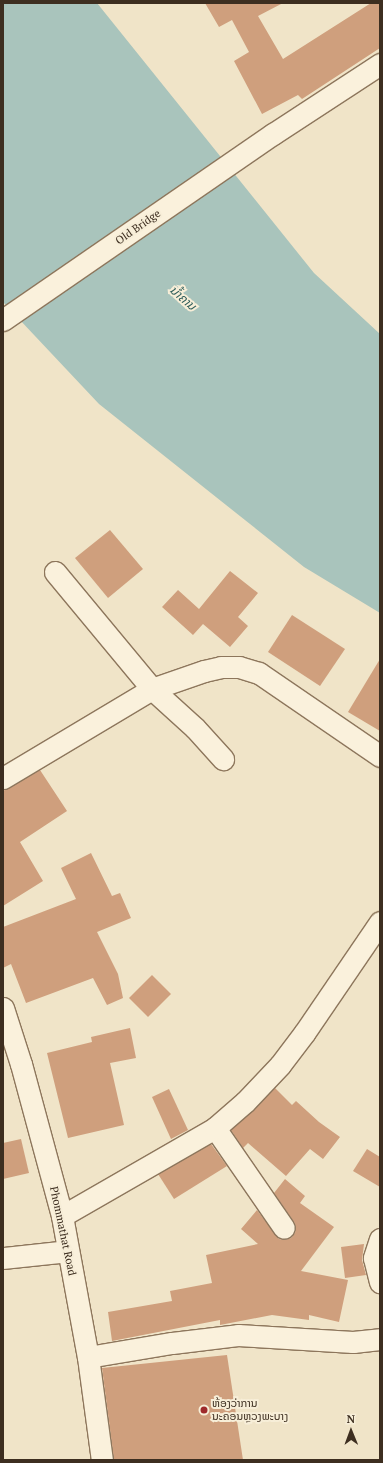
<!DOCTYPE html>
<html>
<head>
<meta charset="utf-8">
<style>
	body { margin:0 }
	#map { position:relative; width:383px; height:1463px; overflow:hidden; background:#f0e4c8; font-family:"PT Serif","Noto Sans Lao",serif }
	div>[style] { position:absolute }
	.water>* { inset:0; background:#a9c4bc }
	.building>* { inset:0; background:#cf9f7d }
	.roads { filter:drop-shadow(1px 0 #8d765c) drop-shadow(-1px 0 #8d765c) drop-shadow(0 1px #8d765c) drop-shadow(0 -1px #8d765c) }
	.minor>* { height:21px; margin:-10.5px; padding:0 10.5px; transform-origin:10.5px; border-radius:10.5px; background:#faf1dc }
	.dots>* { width:11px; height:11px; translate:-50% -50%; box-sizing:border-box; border:2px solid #f7eed8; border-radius:50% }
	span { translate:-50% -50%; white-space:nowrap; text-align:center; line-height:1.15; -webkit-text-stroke:4px #f7eed8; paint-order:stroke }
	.street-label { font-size:11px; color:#3d2e20 }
	.poi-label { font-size:11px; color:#3d2e20 }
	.left { translate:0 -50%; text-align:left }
	.water-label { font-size:12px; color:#2f5d5a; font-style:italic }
	.frame { position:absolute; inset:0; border:4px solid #3d2e20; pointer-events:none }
	.north { position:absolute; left:331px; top:1411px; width:40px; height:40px; -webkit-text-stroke:3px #f7eed8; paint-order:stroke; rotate:359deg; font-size:11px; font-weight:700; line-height:16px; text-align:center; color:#3d2e20 }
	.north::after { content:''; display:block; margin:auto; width:14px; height:18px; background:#3d2e20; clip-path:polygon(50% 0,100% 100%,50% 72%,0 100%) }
</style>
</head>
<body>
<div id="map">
	<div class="water">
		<i style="clip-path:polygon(3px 3px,97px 3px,314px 273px,380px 334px,380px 613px,304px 567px,99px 404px,3px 302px)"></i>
	</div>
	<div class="building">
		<i style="clip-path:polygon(205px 3px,283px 3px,258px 16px,283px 59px,371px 3px,380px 3px,380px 48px,302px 99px,298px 95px,262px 114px,234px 61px,249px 52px,232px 20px,219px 27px)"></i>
		<i style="clip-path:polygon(110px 530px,143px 569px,108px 598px,75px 558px)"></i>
		<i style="clip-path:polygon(230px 571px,258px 593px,238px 617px,248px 626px,230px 647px,203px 624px,193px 635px,162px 607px,178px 590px,199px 609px)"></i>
		<i style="clip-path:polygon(292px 615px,345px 649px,320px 686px,268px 652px)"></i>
		<i style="clip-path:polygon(380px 659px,380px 731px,348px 712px)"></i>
		<i style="clip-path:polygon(40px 770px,67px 811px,20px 842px,43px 881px,3px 906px,3px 791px)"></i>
		<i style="clip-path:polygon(91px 853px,112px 896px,120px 893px,131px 918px,97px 932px,118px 974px,123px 998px,107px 1005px,93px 978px,26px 1003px,11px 964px,3px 968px,3px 927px,76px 899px,61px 868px)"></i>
		<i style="clip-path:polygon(152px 975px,171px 994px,148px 1017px,129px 998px)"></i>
		<i style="clip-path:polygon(130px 1028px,136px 1058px,110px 1063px,124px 1125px,68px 1138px,47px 1053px,92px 1042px,91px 1037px)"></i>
		<i style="clip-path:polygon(275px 1088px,292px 1105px,296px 1101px,319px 1122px,340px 1137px,323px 1159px,310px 1149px,286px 1176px,248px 1143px,243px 1148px,231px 1130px,254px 1110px)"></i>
		<i style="clip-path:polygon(169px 1089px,188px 1130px,171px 1139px,152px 1097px)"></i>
		<i style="clip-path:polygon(21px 1139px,29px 1173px,3px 1179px,3px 1143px)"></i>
		<i style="clip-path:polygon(211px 1144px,227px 1166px,174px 1199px,158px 1174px)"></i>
		<i style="clip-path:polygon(367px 1149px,380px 1157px,380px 1187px,353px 1171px)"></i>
		<i style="clip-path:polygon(285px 1179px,305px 1196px,300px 1203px,334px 1227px,301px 1271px,348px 1280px,339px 1322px,309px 1315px,309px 1320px,272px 1315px,220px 1325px,220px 1320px,112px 1341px,108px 1312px,172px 1301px,170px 1291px,212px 1283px,206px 1255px,258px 1244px,241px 1229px,257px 1210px,279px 1239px,285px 1240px,291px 1238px,295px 1233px,296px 1227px,294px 1222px,274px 1193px)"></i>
		<i style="clip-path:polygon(364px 1244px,362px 1260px,366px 1275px,345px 1278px,341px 1247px)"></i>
		<i style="clip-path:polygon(227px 1355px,243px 1460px,114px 1460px,102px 1368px)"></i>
	</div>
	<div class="roads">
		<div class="minor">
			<i style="left:3px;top:320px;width:328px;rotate:-34.6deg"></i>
			<i style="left:273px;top:134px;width:128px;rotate:-33.2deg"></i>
			<i style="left:55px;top:572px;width:152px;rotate:50.3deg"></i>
			<i style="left:152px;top:689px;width:58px;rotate:42.2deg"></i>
			<i style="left:195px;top:728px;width:42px;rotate:47.9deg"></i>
			<i style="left:3px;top:778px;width:174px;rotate:-30.9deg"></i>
			<i style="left:152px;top:689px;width:55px;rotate:-19.1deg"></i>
			<i style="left:204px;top:671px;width:17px;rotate:-13deg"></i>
			<i style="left:221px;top:667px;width:18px"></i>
			<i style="left:239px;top:667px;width:21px;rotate:17deg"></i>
			<i style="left:259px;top:673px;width:147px;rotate:34.4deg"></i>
			<i style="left:3px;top:1008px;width:59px;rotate:72.2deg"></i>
			<i style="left:21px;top:1064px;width:157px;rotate:74.9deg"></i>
			<i style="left:62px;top:1216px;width:143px;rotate:79.6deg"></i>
			<i style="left:88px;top:1357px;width:104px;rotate:82.3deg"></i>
			<i style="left:215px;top:1128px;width:121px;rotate:55.4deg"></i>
			<i style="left:62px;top:1216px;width:177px;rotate:-29.9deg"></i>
			<i style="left:215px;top:1128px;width:40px;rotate:-41deg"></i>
			<i style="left:245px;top:1102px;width:51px;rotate:-46.6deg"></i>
			<i style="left:280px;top:1065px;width:41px;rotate:-52.9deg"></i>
			<i style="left:305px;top:1032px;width:133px;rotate:-55.7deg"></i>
			<i style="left:380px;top:1239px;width:20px;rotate:108deg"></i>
			<i style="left:374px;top:1258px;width:25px;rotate:76deg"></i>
			<i style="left:3px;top:1258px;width:65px;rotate:-6.1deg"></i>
			<i style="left:88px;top:1357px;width:85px;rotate:-9.5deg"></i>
			<i style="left:172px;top:1343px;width:66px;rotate:-6.9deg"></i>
			<i style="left:238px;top:1335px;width:115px;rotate:3.5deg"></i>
			<i style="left:353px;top:1342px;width:27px;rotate:-6deg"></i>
		</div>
	</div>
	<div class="dots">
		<i style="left:204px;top:1410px;background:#9e2a2b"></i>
	</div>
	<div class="street-label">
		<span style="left:138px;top:227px;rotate:-35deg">Old Bridge</span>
		<span style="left:63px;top:1231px;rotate:78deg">Phommathat Road</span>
	</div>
	<div class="poi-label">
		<span class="left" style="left:212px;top:1410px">ຫ້ອງວ່າການ<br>ນະຄອນຫຼວງພະບາງ</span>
	</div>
	<div class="water-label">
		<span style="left:183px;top:298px;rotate:41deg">ນ້ຳຄານ</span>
	</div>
	<div class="frame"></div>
	<div class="north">N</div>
</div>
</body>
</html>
